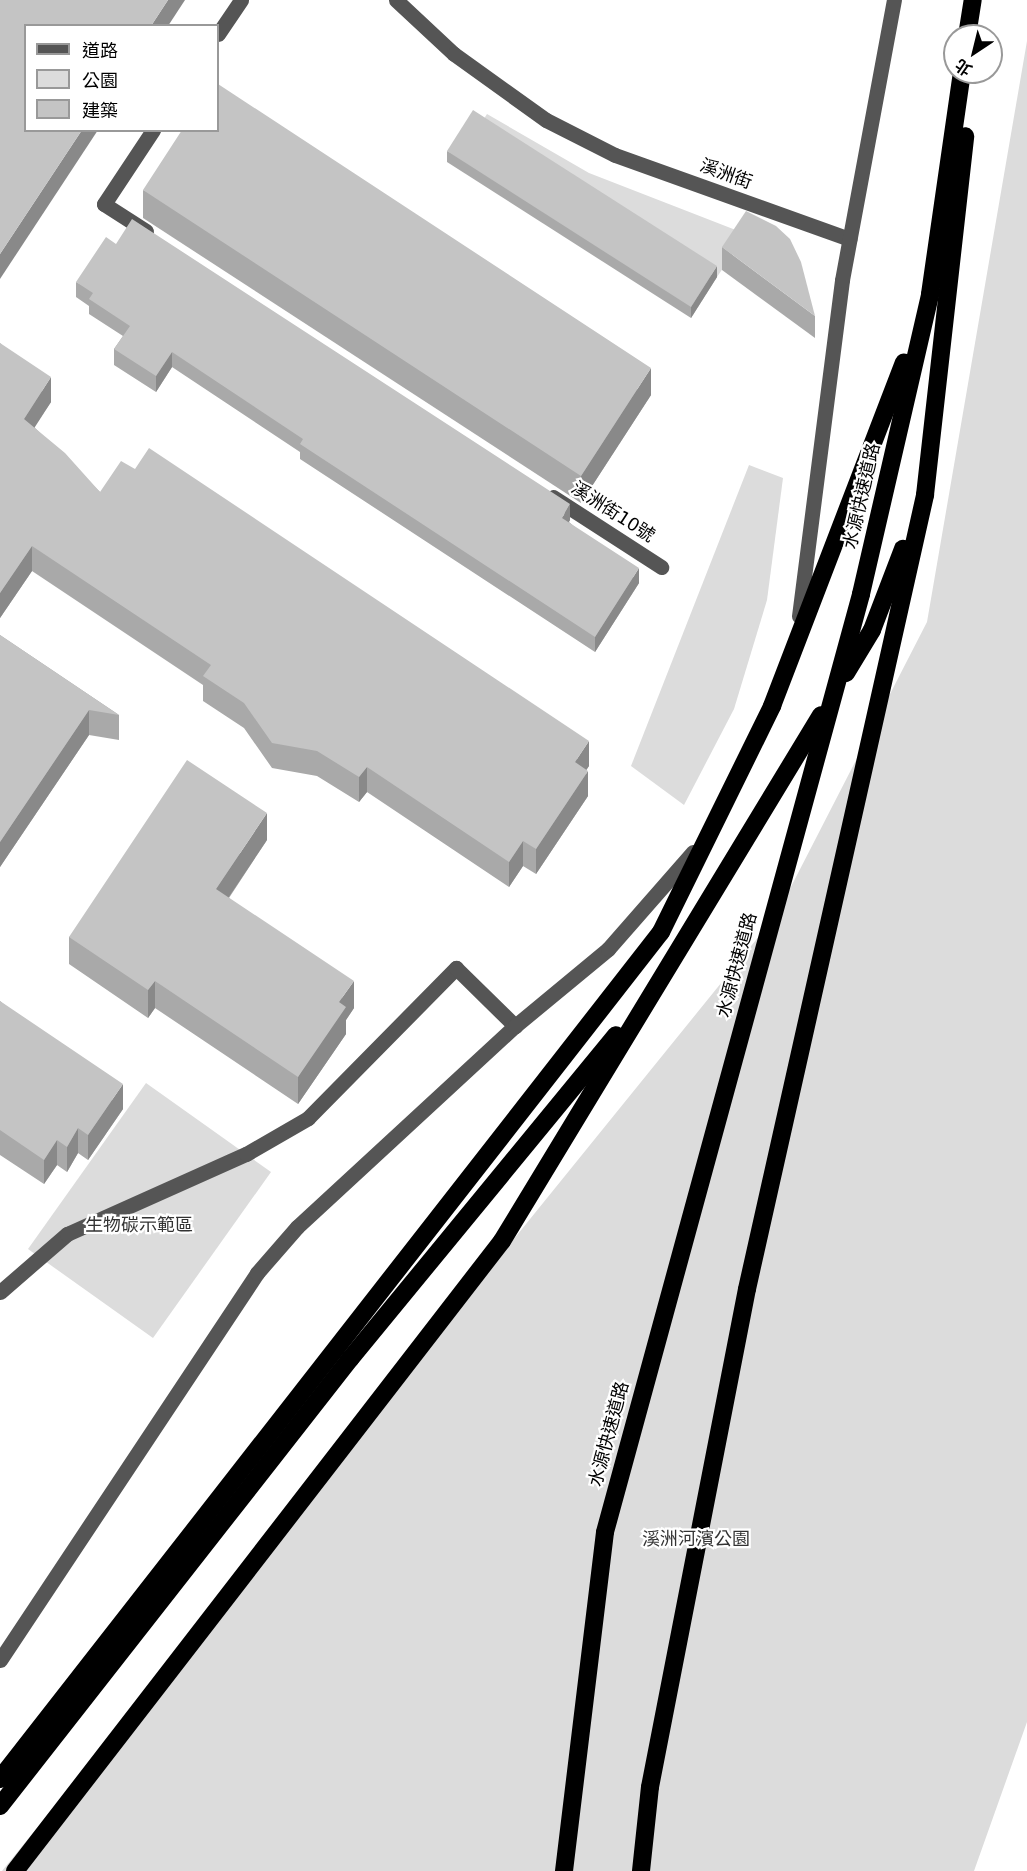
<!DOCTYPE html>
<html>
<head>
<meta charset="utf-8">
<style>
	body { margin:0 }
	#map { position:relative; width:1027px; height:1871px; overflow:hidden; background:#fff; font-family:"DejaVu Sans","Noto Sans TC",sans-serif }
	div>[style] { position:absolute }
	.green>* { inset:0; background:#dcdcdc }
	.minor>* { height:15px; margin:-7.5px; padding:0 7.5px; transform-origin:7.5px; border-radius:7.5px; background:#555 }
	.highway>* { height:18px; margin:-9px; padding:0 9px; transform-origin:9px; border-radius:9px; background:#000 }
	.wall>* { inset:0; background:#a9a9a9 }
	.shaded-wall>* { inset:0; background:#898989 }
	.building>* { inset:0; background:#c4c4c4 }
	span { translate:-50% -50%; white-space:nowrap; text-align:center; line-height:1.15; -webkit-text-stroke:4.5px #fff; paint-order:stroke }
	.street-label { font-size:18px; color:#000 }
	.park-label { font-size:18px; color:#333 }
	.legend { position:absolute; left:24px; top:24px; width:195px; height:108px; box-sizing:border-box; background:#fff; border:2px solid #999; margin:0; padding:8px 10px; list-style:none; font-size:18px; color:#000 }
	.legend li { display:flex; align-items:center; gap:12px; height:30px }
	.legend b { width:30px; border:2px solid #999 }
	.north { position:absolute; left:943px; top:24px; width:60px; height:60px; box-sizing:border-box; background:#fff; border:2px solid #999; border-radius:50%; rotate:215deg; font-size:16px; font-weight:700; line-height:24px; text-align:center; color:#000 }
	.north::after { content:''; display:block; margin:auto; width:21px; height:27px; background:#000; clip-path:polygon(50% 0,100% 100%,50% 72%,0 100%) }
</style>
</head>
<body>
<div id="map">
	<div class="green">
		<i style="clip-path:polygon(1027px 41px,1027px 1722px,974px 1871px,2px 1871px,777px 914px,927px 622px)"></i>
		<i style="clip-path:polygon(487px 114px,589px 173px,746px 234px,717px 277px,480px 125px)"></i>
		<i style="clip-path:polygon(749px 465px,783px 478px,767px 600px,734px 709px,684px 805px,631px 766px)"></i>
		<i style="clip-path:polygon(146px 1083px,271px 1172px,153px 1338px,28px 1249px)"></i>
	</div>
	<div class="minor">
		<i style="left:396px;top:0;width:79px;rotate:43deg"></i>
		<i style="left:454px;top:54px;width:113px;rotate:35.7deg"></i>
		<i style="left:546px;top:120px;width:77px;rotate:26.9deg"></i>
		<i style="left:615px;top:155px;width:249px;rotate:19.7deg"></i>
		<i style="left:218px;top:34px;width:41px;rotate:-55.9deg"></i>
		<i style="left:146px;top:231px;width:50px;rotate:-147.3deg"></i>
		<i style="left:104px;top:204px;width:89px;rotate:-56.5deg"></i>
		<i style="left:553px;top:497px;width:129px;rotate:32.9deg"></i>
		<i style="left:799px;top:616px;width:339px;rotate:-82.7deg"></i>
		<i style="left:842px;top:280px;width:285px;rotate:-79.5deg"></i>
		<i style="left:0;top:1292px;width:89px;rotate:-40.9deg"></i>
		<i style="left:67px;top:1234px;width:196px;rotate:-24.1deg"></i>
		<i style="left:246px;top:1154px;width:72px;rotate:-30.1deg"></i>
		<i style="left:308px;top:1118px;width:211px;rotate:-45.4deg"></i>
		<i style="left:456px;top:968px;width:83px;rotate:44.5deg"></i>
		<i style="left:0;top:1660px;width:465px;rotate:-56.4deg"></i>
		<i style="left:257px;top:1273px;width:61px;rotate:-49deg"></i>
		<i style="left:297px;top:1227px;width:297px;rotate:-42.7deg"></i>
		<i style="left:515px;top:1026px;width:121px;rotate:-39.6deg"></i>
		<i style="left:608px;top:949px;width:129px;rotate:-48.8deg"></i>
	</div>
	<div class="highway">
		<i style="left:967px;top:36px;width:36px;rotate:-81deg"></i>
		<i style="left:846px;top:673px;width:50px;rotate:-58.8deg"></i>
		<i style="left:872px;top:630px;width:87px;rotate:-69.1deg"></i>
		<i style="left:0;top:1779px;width:1074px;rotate:-52.03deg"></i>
		<i style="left:661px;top:932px;width:252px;rotate:-63.8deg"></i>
		<i style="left:772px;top:706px;width:368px;rotate:-69deg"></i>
		<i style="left:0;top:1806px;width:568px;rotate:-51.94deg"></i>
		<i style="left:350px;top:1359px;width:419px;rotate:-50.6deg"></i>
		<i style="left:15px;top:1871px;width:796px;rotate:-52.3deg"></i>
		<i style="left:502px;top:1241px;width:615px;rotate:-58.76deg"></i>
		<i style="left:564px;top:1871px;width:341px;rotate:-83.1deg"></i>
		<i style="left:605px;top:1532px;width:972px;rotate:-74.73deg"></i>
		<i style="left:861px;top:594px;width:308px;rotate:-77deg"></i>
		<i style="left:930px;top:294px;width:224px;rotate:-81.8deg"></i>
		<i style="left:641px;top:1871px;width:84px;rotate:-83.9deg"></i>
		<i style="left:650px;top:1787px;width:507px;rotate:-78.98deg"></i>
		<i style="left:747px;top:1289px;width:814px;rotate:-77.36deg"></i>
		<i style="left:925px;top:495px;width:361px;rotate:-83.6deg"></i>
	</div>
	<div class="wall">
		<i style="clip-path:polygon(447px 151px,717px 277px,691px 318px,447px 162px)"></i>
		<i style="clip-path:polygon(143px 190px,651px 395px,581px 503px,143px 218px)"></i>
		<i style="clip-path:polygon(722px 247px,815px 316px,815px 338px,722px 270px)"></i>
		<i style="clip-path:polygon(76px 282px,570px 520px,569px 522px,639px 583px,595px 652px,300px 459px,300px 452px,172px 367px,156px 392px,114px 365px,114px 349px,123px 336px,89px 314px,89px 306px,76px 297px)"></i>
		<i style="clip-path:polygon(0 343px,51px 402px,34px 427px,100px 492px,589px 766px,586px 770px,588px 796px,536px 874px,523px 866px,509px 887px,367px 792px,359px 802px,317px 776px,272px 768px,244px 728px,203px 701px,203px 685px,32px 571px,0 618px)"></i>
		<i style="clip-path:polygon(0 635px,119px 715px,119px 740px,89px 735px,0 867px)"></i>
		<i style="clip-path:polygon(267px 840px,229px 898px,354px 1008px,346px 1020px,346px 1034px,298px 1104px,155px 1008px,148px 1018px,69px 964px,69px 937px)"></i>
		<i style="clip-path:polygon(0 1001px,123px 1109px,88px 1160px,78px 1153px,67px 1172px,57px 1165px,44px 1184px,0 1155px)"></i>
	</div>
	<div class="shaded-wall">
		<i style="clip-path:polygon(168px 0,185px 0,168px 26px,151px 26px)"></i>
		<i style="clip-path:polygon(82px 130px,98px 130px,0 279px,0 254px)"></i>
		<i style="clip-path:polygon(717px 266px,717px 277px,691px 318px,691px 307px)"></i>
		<i style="clip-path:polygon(172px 352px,172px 367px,156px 392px,156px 376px)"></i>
		<i style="clip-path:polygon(651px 368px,651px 395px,581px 503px,581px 476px)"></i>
		<i style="clip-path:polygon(51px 377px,51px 402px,24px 444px,24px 419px)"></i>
		<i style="clip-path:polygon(570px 504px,570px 520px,562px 533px,562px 518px)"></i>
		<i style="clip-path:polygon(32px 546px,32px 571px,0 618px,0 593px)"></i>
		<i style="clip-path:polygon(639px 568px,639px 583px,595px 652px,595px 637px)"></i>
		<i style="clip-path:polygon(89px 710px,89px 735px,0 867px,0 842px)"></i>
		<i style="clip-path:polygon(589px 741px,589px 766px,575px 787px,575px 762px)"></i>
		<i style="clip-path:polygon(367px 767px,367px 792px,359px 802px,359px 777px)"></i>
		<i style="clip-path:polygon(588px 771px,588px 796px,536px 874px,536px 849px)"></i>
		<i style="clip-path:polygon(267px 813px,267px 840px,216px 916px,216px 889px)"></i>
		<i style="clip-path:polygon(523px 841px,523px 866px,509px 887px,509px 862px)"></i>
		<i style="clip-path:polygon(155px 981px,155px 1008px,148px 1018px,148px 990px)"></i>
		<i style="clip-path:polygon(354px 981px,354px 1008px,346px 1020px,346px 1034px,298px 1104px,298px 1077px,339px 1002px)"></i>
		<i style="clip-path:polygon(123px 1084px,123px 1109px,88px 1160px,88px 1135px)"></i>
		<i style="clip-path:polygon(78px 1128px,78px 1153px,67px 1172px,67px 1147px)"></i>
		<i style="clip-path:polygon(57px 1140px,57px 1165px,44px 1184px,44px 1160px)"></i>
	</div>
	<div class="building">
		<i style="clip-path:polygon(0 0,168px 0,151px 26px,26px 26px,26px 130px,82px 130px,0 254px)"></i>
		<i style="clip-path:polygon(218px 84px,651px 368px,581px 476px,143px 190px,182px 130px,218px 130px)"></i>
		<i style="clip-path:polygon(473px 110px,717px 266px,691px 307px,447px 151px)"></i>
		<i style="clip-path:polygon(746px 211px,776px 226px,790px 239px,801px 262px,815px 316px,722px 247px)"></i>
		<i style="clip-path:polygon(132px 219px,570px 504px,562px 518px,639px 568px,595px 637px,300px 444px,303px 439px,172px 352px,156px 376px,114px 349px,130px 326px,89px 299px,93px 293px,76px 282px,106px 237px,116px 244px)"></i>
		<i style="clip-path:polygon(0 343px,51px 377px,24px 419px,65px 453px,100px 492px,121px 461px,135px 469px,149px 448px,589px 741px,575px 762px,588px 771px,536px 849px,523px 841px,509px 862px,367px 767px,359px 777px,317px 751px,272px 743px,244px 703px,203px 676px,211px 665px,32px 546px,0 593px)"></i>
		<i style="clip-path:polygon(0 635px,119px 715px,89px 710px,0 842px)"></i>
		<i style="clip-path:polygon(187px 760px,267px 813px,216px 889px,354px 981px,339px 1002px,346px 1007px,298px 1077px,155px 981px,148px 990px,69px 937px)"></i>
		<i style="clip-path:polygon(0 1001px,123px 1084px,88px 1135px,78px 1128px,67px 1147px,57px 1140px,44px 1160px,0 1130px)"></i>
	</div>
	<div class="street-label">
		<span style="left:726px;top:174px;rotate:20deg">溪洲街</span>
		<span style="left:862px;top:496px;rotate:-77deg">水源快速道路</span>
		<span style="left:613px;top:512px;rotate:33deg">溪洲街10號</span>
		<span style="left:737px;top:965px;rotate:-75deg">水源快速道路</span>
		<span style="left:609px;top:1434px;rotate:-75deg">水源快速道路</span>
	</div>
	<div class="park-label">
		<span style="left:139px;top:1225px">生物碳示範區</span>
		<span style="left:696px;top:1539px">溪洲河濱公園</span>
	</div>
	<ul class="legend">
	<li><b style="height:8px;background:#555"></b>道路</li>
	<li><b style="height:16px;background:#dcdcdc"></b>公園</li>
	<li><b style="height:16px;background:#c4c4c4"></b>建築</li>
	</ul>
	<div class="north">北</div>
</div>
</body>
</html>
